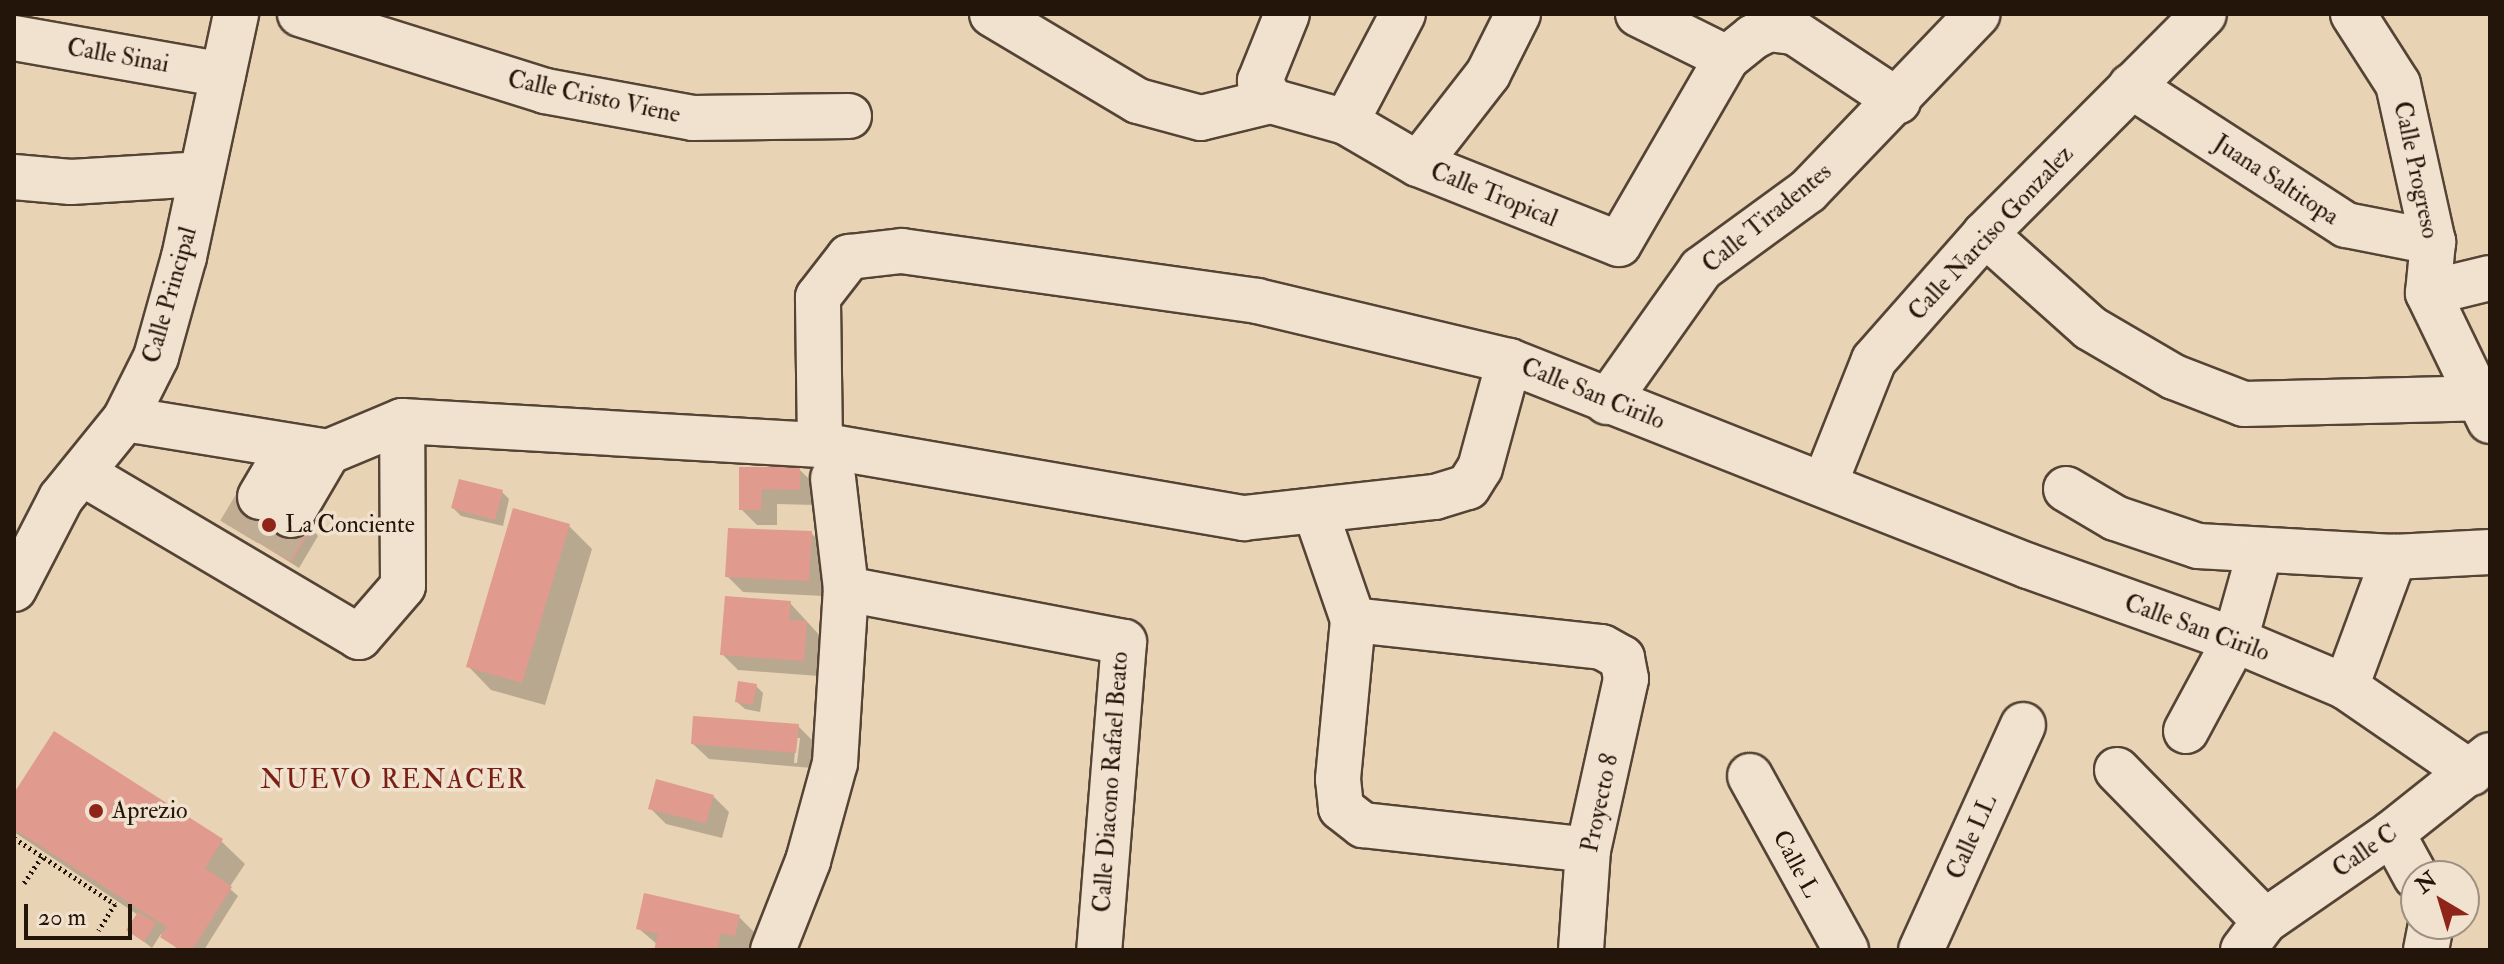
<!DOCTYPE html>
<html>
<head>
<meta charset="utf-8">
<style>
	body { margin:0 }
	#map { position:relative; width:2504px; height:964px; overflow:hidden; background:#e8d3b5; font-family:"IM FELL Double Pica",serif }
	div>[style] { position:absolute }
	.shadow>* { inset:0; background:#0003 }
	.building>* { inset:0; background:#e09a8e }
	.minor-tunnel>* { height:44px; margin-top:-22px; transform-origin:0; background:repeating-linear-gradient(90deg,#c1ad93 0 44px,transparent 0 66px) }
	.path>* { height:5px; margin-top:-2.5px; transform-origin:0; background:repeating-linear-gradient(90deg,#24150a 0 2px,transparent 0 6px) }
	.roads { filter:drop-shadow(2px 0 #554435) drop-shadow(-2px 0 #554435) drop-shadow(0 2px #554435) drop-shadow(0 -2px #554435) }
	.minor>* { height:44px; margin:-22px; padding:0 22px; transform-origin:22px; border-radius:22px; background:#f0e2cf }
	.dots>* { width:22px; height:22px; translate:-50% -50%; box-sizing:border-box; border:4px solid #f0e2cf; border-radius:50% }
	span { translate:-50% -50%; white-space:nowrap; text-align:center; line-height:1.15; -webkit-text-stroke:7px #f0e2cf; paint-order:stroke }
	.street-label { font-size:24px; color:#24150a }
	.poi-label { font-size:24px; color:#24150a }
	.left { translate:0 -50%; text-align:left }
	.neighbourhood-label { font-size:26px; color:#7a1f14; letter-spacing:2px }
	.frame { position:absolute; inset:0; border:16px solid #24150a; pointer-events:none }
	.north { position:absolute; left:2400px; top:860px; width:80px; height:80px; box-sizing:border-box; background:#f0e2cf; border:2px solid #9e9080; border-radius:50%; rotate:322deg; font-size:22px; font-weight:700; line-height:32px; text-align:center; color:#24150a }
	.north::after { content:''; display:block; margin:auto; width:28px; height:36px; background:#8f2418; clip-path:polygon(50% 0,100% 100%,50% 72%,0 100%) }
	.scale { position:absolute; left:24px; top:904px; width:108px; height:36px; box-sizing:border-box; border:4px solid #24150a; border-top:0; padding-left:10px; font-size:24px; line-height:28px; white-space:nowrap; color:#24150a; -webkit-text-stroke:6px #f0e2cf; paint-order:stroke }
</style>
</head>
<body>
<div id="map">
	<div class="shadow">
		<i style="clip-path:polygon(741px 469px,799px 469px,815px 485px,815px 505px,777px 504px,777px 525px,757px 525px,741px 509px)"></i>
		<i style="clip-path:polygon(502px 492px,509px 499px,503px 526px,461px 516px,453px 508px)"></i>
		<i style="clip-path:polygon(229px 524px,311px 528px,318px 536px,299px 568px)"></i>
		<i style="clip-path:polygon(569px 526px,592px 549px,545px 705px,491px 690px,468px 666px)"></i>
		<i style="clip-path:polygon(811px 533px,827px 549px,824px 596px,743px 592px,727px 576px)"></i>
		<i style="clip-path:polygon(790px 603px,822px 638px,819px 676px,738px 670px,722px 654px)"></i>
		<i style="clip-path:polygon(756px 686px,763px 693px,760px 712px,745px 709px,737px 702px)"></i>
		<i style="clip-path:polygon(evenodd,798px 726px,814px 742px,812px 768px,709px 759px,693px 744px,798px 726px,796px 738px,800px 738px,797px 763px,794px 763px,796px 738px)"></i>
		<i style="clip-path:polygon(713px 796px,729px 812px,722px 838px,666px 824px,650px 808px)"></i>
		<i style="clip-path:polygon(14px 797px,221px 841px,245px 864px,229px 888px,238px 896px,204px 950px,179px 950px,161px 934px,152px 948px,129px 930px,138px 915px,14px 832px)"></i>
		<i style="clip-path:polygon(739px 917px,755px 933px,751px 950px,656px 950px,658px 945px,638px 928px)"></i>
	</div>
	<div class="building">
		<i style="clip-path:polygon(739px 467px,800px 467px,800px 490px,762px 489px,761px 510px,739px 510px)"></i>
		<i style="clip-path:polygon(459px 479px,503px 490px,495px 520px,451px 508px)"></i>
		<i style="clip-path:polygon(247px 489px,312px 527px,291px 562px,226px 524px)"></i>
		<i style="clip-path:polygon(513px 508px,570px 524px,522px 683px,466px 667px)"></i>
		<i style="clip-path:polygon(728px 528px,812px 531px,809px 581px,725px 577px)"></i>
		<i style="clip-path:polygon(725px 596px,791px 601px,789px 620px,807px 621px,804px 661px,720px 655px)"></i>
		<i style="clip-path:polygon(738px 681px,757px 684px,753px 705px,735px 702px)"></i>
		<i style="clip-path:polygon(693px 716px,799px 724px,796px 753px,691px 744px)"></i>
		<i style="clip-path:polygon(54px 731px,223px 839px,205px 868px,232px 887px,192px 950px,180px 950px,160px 937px,167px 927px,14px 829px,14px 793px)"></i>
		<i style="clip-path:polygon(656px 779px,714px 795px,706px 823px,648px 809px)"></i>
		<i style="clip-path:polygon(644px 893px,740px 915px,735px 936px,721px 933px,717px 950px,654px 950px,658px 934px,636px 929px)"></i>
		<i style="clip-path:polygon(138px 912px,156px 923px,144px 942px,126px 930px)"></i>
	</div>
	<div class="minor-tunnel">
		<i style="left:239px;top:532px;width:41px;rotate:-59deg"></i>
		<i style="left:271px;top:550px;width:40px;rotate:-60.3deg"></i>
	</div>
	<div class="path">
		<i style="left:14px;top:838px;width:121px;rotate:33.2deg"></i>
		<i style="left:115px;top:904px;width:31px;rotate:122deg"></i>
		<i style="left:24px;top:883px;width:32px;rotate:-56deg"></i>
	</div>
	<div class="roads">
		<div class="minor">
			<i style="left:300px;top:14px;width:257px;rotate:17.4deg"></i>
			<i style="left:545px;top:91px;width:150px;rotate:10.3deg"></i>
			<i style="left:693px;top:118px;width:156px;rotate:-0.7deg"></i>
			<i style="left:992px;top:14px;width:170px;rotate:30.8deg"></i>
			<i style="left:1138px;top:101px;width:65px;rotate:15.1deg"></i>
			<i style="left:1201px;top:118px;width:72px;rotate:-13.7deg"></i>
			<i style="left:1271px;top:101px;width:78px;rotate:15.6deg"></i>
			<i style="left:1346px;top:122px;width:83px;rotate:30.3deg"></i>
			<i style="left:1418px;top:164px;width:216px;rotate:21.7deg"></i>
			<i style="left:1619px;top:244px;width:215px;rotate:-59.9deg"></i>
			<i style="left:1727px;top:58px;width:33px;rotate:-39deg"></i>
			<i style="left:1753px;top:37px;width:18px;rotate:-27deg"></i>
			<i style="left:1769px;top:29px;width:25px;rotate:7deg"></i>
			<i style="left:1794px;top:32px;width:125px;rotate:33.6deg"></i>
			<i style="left:1638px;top:14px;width:99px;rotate:26.3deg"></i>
			<i style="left:2353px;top:14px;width:83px;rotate:57.3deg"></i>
			<i style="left:2398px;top:84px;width:162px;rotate:77.5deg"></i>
			<i style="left:2433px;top:242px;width:51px;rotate:95.6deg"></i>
			<i style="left:2428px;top:293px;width:142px;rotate:64.2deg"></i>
			<i style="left:14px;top:38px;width:212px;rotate:10deg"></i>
			<i style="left:2131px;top:86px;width:256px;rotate:32.9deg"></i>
			<i style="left:2346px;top:225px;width:89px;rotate:11.1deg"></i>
			<i style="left:1271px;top:101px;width:23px;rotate:-119deg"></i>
			<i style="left:1260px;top:81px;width:72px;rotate:-68.1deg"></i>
			<i style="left:1346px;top:122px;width:122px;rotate:-62.2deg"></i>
			<i style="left:1418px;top:164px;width:114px;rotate:-52.1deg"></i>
			<i style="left:1488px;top:74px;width:67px;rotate:-63.4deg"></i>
			<i style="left:14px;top:177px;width:57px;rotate:5deg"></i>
			<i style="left:71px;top:182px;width:129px;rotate:-3.5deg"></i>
			<i style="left:1985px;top:234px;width:141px;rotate:41.8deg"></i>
			<i style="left:2090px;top:328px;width:97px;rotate:30.3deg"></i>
			<i style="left:2174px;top:377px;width:75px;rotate:21.1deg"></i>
			<i style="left:2244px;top:404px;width:246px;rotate:-1.4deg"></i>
			<i style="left:2428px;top:293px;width:64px;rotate:-13.6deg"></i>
			<i style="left:1607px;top:402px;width:163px;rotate:-54.7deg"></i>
			<i style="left:1701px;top:269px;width:132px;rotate:-36.1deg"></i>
			<i style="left:1808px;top:191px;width:245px;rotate:-46.2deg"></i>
			<i style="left:125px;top:419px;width:206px;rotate:9.2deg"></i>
			<i style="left:328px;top:452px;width:80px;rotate:-22.7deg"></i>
			<i style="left:402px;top:421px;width:419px;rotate:3.3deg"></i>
			<i style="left:820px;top:445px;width:430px;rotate:9.8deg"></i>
			<i style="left:1244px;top:518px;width:192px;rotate:-6.3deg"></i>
			<i style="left:1435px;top:497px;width:34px;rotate:-17deg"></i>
			<i style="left:1468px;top:487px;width:22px;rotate:-58deg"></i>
			<i style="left:1480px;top:468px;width:111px;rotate:-74.8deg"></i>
			<i style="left:820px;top:445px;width:148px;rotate:-90.8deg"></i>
			<i style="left:818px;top:297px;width:51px;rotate:-52.2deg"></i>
			<i style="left:849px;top:257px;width:53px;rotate:-6.5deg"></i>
			<i style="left:902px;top:251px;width:359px;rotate:8deg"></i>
			<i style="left:1257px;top:301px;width:259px;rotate:13.4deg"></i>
			<i style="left:1509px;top:361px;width:558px;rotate:21.55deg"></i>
			<i style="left:2028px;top:566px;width:220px;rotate:19.7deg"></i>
			<i style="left:2235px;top:640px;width:121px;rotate:22.9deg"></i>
			<i style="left:2346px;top:687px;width:152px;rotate:34.5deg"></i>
			<i style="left:82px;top:473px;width:322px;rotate:30.6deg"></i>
			<i style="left:359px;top:637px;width:67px;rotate:-49.2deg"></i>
			<i style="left:403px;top:586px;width:165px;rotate:-90.3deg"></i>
			<i style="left:833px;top:478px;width:112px;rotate:83.3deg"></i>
			<i style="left:1825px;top:483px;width:132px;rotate:-68.3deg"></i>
			<i style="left:1874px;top:360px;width:168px;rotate:-48.6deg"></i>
			<i style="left:1985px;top:234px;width:310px;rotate:-45.1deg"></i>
			<i style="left:2066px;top:489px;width:57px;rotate:30.6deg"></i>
			<i style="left:2115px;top:518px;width:88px;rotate:18.6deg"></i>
			<i style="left:2198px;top:546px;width:196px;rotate:3.2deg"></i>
			<i style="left:2394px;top:557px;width:96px;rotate:-3deg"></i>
			<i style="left:260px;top:497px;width:59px;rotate:-59.5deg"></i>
			<i style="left:1316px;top:513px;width:113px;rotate:70.9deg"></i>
			<i style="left:1353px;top:620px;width:160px;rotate:95.4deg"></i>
			<i style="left:1338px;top:779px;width:29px;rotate:84deg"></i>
			<i style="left:1341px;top:808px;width:28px;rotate:38deg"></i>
			<i style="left:1363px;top:825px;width:226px;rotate:6.3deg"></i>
			<i style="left:291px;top:515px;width:73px;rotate:-59.6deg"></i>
			<i style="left:14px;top:589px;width:102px;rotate:-62.7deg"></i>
			<i style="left:61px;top:498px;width:102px;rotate:-51deg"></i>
			<i style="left:125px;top:419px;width:69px;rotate:-63.4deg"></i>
			<i style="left:156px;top:357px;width:104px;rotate:-74.4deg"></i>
			<i style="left:184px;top:257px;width:249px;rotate:-77.9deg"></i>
			<i style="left:1353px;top:620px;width:250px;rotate:6.2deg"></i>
			<i style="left:1602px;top:647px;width:23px;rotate:29deg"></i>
			<i style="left:1622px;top:658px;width:21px;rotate:79deg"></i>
			<i style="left:1626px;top:679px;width:175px;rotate:102.5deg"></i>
			<i style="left:1588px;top:850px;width:100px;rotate:94deg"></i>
			<i style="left:2346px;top:687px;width:139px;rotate:-69.7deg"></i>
			<i style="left:2186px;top:731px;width:103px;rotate:-61.7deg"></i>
			<i style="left:2235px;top:640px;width:92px;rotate:-74.3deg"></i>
			<i style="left:2117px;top:770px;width:211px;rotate:45.6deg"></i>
			<i style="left:1750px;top:776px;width:199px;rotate:61.1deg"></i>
			<i style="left:2392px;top:833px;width:50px;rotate:61.4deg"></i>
			<i style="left:773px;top:950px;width:96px;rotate:-68.5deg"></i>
			<i style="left:808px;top:861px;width:102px;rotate:-74.6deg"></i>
			<i style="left:835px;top:763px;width:174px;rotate:-86.4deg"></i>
			<i style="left:846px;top:589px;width:283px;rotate:10.8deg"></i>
			<i style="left:1124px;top:642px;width:309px;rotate:94.6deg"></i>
			<i style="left:1921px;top:950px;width:247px;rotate:-65.6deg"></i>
			<i style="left:2243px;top:950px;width:36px;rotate:-53deg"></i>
			<i style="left:2265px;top:921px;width:155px;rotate:-34.7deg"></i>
			<i style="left:2392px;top:833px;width:125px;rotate:-38.5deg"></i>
			<i style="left:2426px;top:950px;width:26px;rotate:-79deg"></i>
		</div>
	</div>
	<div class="dots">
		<i style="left:269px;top:525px;background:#8f2418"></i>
		<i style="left:96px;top:811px;background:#8f2418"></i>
	</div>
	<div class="street-label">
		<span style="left:118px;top:56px;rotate:10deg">Calle Sinai</span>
		<span style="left:594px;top:97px;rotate:12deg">Calle Cristo Viene</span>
		<span style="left:2416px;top:170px;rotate:78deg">Calle Progreso</span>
		<span style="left:2276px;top:180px;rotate:33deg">Juana Saltitopa</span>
		<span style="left:1494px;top:195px;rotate:22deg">Calle Tropical</span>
		<span style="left:1767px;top:218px;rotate:-39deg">Calle Tiradentes</span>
		<span style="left:1991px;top:233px;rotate:-47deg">Calle Narciso Gonzalez</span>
		<span style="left:170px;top:295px;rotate:-74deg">Calle Principal</span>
		<span style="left:1593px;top:394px;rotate:22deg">Calle San Cirilo</span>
		<span style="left:2197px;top:628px;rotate:20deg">Calle San Cirilo</span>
		<span style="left:1111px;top:782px;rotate:-86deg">Calle Diacono Rafael Beato</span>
		<span style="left:1600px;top:803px;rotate:-78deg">Proyecto 8</span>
		<span style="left:1972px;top:837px;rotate:-66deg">Calle LL</span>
		<span style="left:2365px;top:851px;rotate:-35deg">Calle C</span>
		<span style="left:1796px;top:864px;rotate:62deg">Calle L</span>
	</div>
	<div class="poi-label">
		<span class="left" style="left:285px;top:525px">La Conciente</span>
		<span class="left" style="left:112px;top:811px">Aprezio</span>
	</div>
	<div class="neighbourhood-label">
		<span style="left:394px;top:781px">NUEVO RENACER</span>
	</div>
	<div class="frame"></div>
	<div class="north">N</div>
	<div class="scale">20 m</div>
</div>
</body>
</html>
